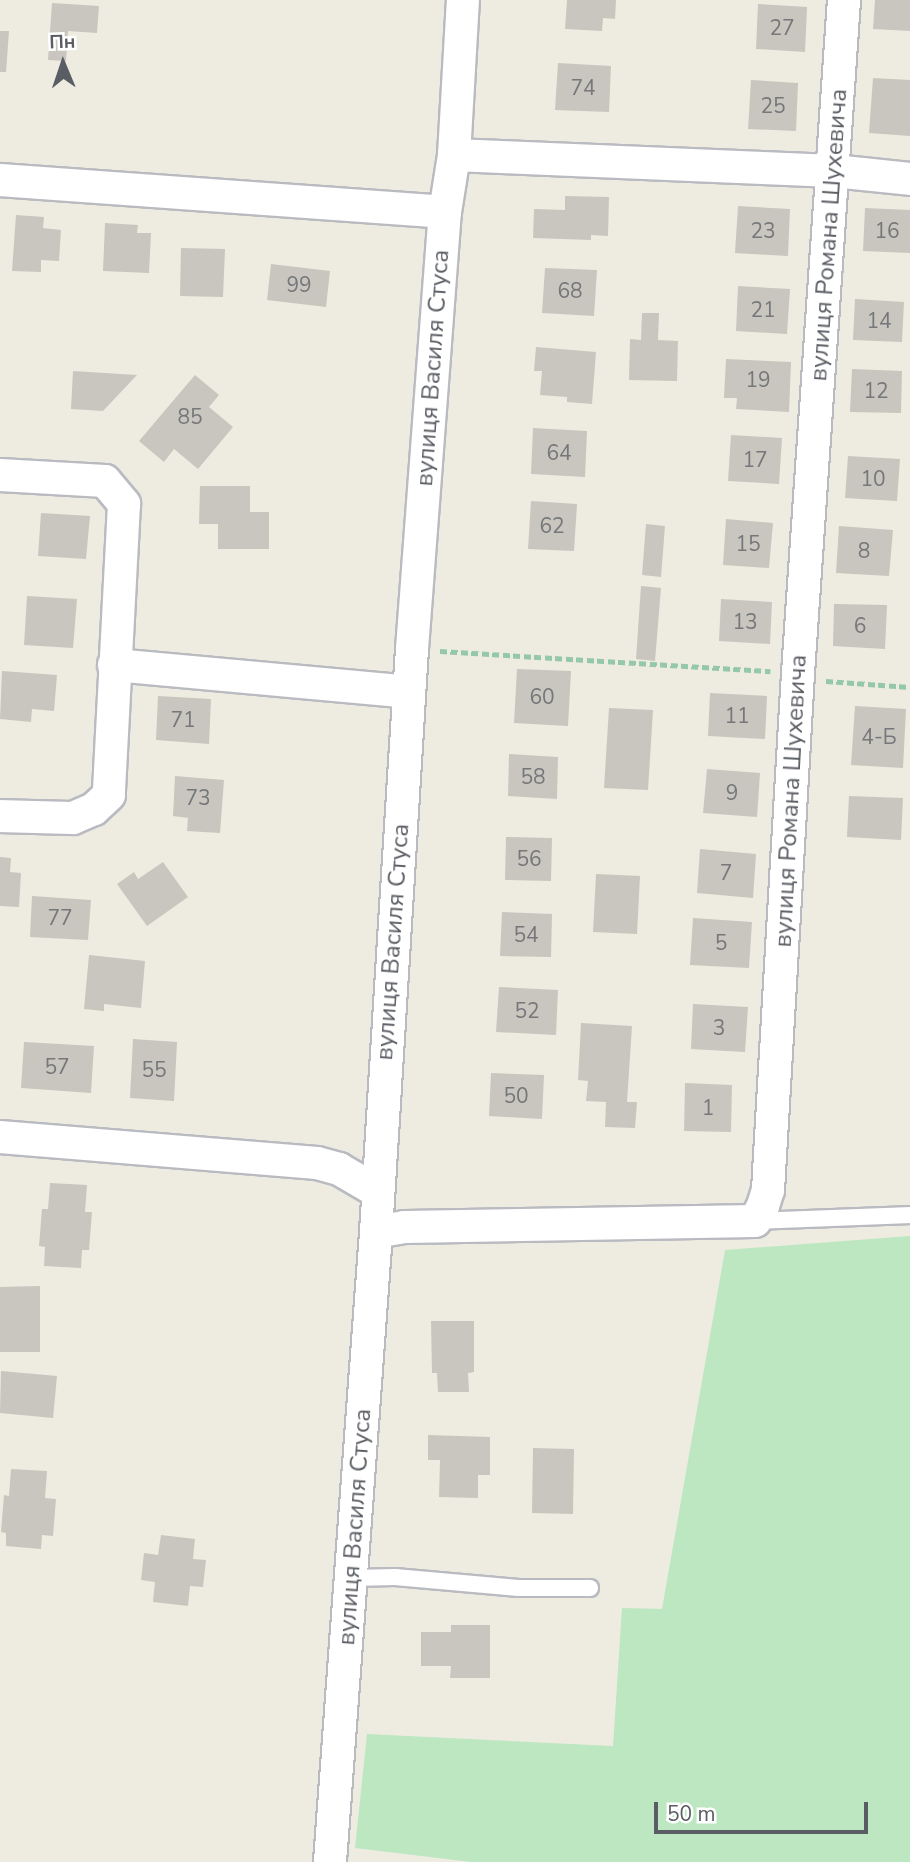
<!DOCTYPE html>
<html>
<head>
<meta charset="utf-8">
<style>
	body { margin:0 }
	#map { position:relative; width:910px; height:1862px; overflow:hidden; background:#eeece1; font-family:"Nunito Sans",sans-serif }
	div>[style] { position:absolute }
	.green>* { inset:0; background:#bce7c0 }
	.building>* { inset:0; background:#c8c6be }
	.path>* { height:4.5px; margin-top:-2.25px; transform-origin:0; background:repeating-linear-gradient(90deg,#94c8a8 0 7px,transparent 0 10.5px) }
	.roads { filter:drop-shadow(2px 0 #b9bbc1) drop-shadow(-2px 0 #b9bbc1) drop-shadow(0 2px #b9bbc1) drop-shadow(0 -2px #b9bbc1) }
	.service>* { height:16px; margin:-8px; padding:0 8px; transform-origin:8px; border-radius:8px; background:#fff }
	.minor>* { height:32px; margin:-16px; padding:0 16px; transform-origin:16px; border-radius:16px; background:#fff }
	span { translate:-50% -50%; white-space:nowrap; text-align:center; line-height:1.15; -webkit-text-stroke:5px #fff; paint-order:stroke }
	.number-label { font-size:21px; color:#76777a }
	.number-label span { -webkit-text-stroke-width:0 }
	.street-label { font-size:24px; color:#5a5d63 }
	.north { position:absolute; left:28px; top:28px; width:70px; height:70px; -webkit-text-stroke:5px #fff; paint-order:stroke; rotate:358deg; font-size:19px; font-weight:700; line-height:28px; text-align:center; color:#5a5d63 }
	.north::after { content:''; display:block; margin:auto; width:24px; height:32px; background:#5a5d63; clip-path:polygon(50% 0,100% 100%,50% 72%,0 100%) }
	.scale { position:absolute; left:654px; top:1802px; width:214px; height:32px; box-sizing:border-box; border:4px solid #5a5d63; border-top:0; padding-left:9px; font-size:21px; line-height:24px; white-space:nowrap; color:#5a5d63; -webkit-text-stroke:5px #fff; paint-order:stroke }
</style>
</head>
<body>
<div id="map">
	<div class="green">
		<i style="clip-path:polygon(910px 1236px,910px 1862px,471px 1862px,355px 1848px,367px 1734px,613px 1746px,622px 1608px,662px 1609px,725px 1250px)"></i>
	</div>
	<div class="building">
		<i style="clip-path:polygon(567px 0,616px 0,615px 19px,603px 18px,602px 31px,565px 29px)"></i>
		<i style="clip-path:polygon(875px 0,910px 0,910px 31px,873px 29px)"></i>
		<i style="clip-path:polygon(52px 3px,99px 6px,97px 33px,68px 31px,66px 61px,48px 60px)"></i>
		<i style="clip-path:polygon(758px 4px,807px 7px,805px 52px,756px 49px)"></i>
		<i style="clip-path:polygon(0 31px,9px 31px,6px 72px,0 72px)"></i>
		<i style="clip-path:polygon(558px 63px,611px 66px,609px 112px,555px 110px)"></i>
		<i style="clip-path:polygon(873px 78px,910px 80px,910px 136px,869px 133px)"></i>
		<i style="clip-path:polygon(751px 80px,798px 83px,796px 131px,748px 129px)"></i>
		<i style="clip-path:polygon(565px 196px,609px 197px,608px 236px,591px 235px,591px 240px,533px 238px,534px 209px,565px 210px)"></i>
		<i style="clip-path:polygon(738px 206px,790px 209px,788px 256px,735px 253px)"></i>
		<i style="clip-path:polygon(865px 208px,910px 210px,910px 253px,863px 251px)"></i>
		<i style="clip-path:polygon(16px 215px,44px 217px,43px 228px,61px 230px,59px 261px,41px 260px,41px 272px,12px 271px)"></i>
		<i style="clip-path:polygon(105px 223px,138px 225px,137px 233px,151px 233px,149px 273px,103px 271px)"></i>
		<i style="clip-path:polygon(181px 248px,225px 249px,223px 297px,180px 296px)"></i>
		<i style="clip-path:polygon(271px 264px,330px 271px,326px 307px,267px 300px)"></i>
		<i style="clip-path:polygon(545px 268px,597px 270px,594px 316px,542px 313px)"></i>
		<i style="clip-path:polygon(738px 286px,790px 289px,787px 334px,736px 331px)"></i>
		<i style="clip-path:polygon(855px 299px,904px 302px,902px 342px,853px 340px)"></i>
		<i style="clip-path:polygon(642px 313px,659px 313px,658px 340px,678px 341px,677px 381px,629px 380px,630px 339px,641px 340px)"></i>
		<i style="clip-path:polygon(536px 347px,596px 352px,592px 404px,567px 402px,567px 397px,540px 395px,542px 371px,534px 371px)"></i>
		<i style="clip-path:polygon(726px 359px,791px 362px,789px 412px,736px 409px,737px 398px,724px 398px)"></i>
		<i style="clip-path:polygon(852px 369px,902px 371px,901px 413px,850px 412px)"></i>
		<i style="clip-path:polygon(73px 371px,137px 375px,103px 411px,71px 409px)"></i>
		<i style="clip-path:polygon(195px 375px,219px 395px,209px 407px,233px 427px,198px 469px,174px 449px,164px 462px,139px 441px)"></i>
		<i style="clip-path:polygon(533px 428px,587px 431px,585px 477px,531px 474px)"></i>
		<i style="clip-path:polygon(731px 435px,782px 438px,779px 484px,728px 481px)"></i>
		<i style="clip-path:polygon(848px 456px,900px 459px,897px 501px,845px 498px)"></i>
		<i style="clip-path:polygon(200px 486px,250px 486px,250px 512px,269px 512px,269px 549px,218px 549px,218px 524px,199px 524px)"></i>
		<i style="clip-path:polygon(531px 501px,577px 504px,574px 551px,528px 549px)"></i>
		<i style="clip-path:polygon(41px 513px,90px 516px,86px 559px,38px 556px)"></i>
		<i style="clip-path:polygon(726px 519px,773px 523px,769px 568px,723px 565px)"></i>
		<i style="clip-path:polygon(646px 524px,665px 526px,661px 577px,642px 575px)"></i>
		<i style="clip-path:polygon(839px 526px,893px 530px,889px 576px,836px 573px)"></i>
		<i style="clip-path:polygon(641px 586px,661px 588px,655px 661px,636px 659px)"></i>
		<i style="clip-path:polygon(27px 596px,77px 599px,73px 648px,24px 645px)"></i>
		<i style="clip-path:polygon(721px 599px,772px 602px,770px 644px,719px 641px)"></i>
		<i style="clip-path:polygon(834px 604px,887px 605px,885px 649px,833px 646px)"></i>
		<i style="clip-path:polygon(517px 669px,571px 671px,568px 726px,514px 723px)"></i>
		<i style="clip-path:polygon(2px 671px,57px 675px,54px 711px,32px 709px,31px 722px,0 719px)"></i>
		<i style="clip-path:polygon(710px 693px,767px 696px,765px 739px,708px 736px)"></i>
		<i style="clip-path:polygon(158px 696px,211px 699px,209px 744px,156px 740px)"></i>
		<i style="clip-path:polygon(855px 706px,906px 709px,903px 768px,851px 765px)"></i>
		<i style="clip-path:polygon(609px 708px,653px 710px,648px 790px,604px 788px)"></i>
		<i style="clip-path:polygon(509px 754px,558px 757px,557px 799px,508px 796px)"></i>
		<i style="clip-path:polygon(707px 769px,760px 773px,757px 817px,703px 813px)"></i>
		<i style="clip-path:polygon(175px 776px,224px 780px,220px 833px,187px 831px,188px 818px,173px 816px)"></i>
		<i style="clip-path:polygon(849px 796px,903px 798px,901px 840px,847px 837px)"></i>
		<i style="clip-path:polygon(506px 837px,552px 838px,551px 881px,505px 880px)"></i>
		<i style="clip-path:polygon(700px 849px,756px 854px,753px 898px,697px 893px)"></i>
		<i style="clip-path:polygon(0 857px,11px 858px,10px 872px,21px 873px,19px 907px,0 906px)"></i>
		<i style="clip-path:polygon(163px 862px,188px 897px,147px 926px,117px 884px,134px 872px,138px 879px)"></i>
		<i style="clip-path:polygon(596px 874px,640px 876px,637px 934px,593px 932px)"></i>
		<i style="clip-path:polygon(32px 896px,91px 900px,88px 940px,30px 937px)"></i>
		<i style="clip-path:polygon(502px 912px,552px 914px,551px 957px,500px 956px)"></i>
		<i style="clip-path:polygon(693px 918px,752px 922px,749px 968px,690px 965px)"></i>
		<i style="clip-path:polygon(89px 955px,145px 961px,141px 1008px,104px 1004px,104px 1011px,84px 1009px)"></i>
		<i style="clip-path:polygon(499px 987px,558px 990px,556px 1035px,496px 1032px)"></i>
		<i style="clip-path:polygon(693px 1004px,748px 1007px,745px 1052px,691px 1049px)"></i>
		<i style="clip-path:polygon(581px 1023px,632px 1026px,627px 1102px,637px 1102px,635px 1128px,605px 1127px,606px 1102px,586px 1101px,588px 1081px,578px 1080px)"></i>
		<i style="clip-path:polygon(133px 1039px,177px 1042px,174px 1101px,130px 1098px)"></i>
		<i style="clip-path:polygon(24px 1042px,94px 1046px,91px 1093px,21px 1088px)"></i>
		<i style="clip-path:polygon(491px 1073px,544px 1075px,542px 1119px,489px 1116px)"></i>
		<i style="clip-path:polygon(685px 1083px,732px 1085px,731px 1132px,684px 1131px)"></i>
		<i style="clip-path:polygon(50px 1183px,87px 1185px,85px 1212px,92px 1212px,89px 1250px,82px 1250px,81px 1268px,44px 1266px,45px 1247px,39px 1246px,42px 1209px,48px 1209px)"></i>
		<i style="clip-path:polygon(40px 1286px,40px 1352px,0 1352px,0 1287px)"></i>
		<i style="clip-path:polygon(431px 1321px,474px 1321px,474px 1372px,468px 1373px,469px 1392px,438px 1392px,437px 1373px,432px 1373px)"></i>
		<i style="clip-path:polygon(1px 1371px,57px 1376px,53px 1418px,0 1413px)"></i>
		<i style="clip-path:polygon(428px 1435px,490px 1437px,490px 1475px,478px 1475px,478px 1498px,439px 1497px,440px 1460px,428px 1460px)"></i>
		<i style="clip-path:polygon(533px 1448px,574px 1449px,573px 1514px,532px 1513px)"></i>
		<i style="clip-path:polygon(11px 1469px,47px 1471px,45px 1498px,56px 1499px,53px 1536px,42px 1535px,41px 1549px,6px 1546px,6px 1533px,1px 1532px,4px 1495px,9px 1496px)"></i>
		<i style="clip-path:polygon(161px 1535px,195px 1539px,193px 1559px,206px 1560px,203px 1587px,190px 1586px,188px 1606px,153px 1602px,155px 1582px,141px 1580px,144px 1553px,158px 1555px)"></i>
		<i style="clip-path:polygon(451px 1625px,490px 1625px,490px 1678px,450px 1678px,451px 1666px,421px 1666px,421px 1632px,451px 1632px)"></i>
	</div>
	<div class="path">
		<i style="left:440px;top:651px;width:331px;rotate:3.5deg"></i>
		<i style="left:826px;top:681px;width:84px;rotate:4.1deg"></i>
	</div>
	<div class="roads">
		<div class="service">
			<i style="left:755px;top:1221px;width:155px;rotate:-2.2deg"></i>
			<i style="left:351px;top:1578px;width:44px;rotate:-1.3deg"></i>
			<i style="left:395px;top:1577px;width:124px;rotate:5.1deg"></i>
			<i style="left:519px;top:1588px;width:71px"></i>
		</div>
		<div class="minor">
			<i style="left:454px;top:155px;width:380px;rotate:2.4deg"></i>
			<i style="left:834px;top:171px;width:76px;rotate:6deg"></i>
			<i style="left:0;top:180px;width:446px;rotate:4.1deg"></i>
			<i style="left:0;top:475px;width:105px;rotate:3.3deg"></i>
			<i style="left:105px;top:481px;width:30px;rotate:50deg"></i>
			<i style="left:124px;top:504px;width:291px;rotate:93deg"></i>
			<i style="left:109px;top:795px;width:21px;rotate:137deg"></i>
			<i style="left:94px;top:809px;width:23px;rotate:157deg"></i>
			<i style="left:73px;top:818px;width:73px;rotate:-178.4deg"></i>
			<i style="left:114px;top:665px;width:296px;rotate:5.2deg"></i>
			<i style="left:0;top:1137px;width:318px;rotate:4.7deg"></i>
			<i style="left:317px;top:1163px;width:23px;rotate:15deg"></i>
			<i style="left:339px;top:1169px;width:44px;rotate:30.1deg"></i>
			<i style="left:376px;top:1232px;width:29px;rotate:-10deg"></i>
			<i style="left:405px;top:1227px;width:350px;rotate:-1deg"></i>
			<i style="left:755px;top:1221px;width:17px;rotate:-62deg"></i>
			<i style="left:763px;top:1206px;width:17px;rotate:-73deg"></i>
			<i style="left:768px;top:1190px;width:518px;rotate:-86.68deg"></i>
			<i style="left:798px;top:673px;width:675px;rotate:-86.09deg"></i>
			<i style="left:330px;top:1862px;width:632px;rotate:-85.82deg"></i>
			<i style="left:376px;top:1232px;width:584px;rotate:-86.47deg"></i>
			<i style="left:412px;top:649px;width:438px;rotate:-85.7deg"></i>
			<i style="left:445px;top:212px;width:58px;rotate:-81deg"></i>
			<i style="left:454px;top:155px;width:155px;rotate:-86.7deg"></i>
		</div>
	</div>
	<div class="number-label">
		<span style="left:782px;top:28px">27</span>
		<span style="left:583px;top:88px">74</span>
		<span style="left:773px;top:106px">25</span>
		<span style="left:763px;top:231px">23</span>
		<span style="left:887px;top:231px">16</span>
		<span style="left:299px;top:285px">99</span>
		<span style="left:570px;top:291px">68</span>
		<span style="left:763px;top:310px">21</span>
		<span style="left:879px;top:321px">14</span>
		<span style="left:758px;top:380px">19</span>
		<span style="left:876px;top:391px">12</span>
		<span style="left:190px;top:417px">85</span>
		<span style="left:559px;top:453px">64</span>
		<span style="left:755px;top:460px">17</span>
		<span style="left:873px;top:479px">10</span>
		<span style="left:552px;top:526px">62</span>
		<span style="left:748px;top:544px">15</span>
		<span style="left:864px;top:551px">8</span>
		<span style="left:745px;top:622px">13</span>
		<span style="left:860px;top:626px">6</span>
		<span style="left:542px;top:697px">60</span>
		<span style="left:737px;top:716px">11</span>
		<span style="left:183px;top:720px">71</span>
		<span style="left:879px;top:737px">4-Б</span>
		<span style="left:533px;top:777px">58</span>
		<span style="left:732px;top:793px">9</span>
		<span style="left:198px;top:798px">73</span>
		<span style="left:529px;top:859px">56</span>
		<span style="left:726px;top:873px">7</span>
		<span style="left:60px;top:918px">77</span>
		<span style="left:526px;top:935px">54</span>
		<span style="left:721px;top:943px">5</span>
		<span style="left:527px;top:1011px">52</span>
		<span style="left:719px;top:1028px">3</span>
		<span style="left:57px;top:1067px">57</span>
		<span style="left:154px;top:1070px">55</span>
		<span style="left:516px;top:1096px">50</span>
		<span style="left:708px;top:1108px">1</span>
	</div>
	<div class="street-label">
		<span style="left:829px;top:235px;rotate:-86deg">вулиця Романа Шухевича</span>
		<span style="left:433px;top:368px;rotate:-86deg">вулиця Василя Стуса</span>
		<span style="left:791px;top:801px;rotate:-87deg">вулиця Романа Шухевича</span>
		<span style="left:393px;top:942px;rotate:-86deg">вулиця Василя Стуса</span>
		<span style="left:355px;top:1527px;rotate:-86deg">вулиця Василя Стуса</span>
	</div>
	<div class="north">Пн</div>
	<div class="scale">50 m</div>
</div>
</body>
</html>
